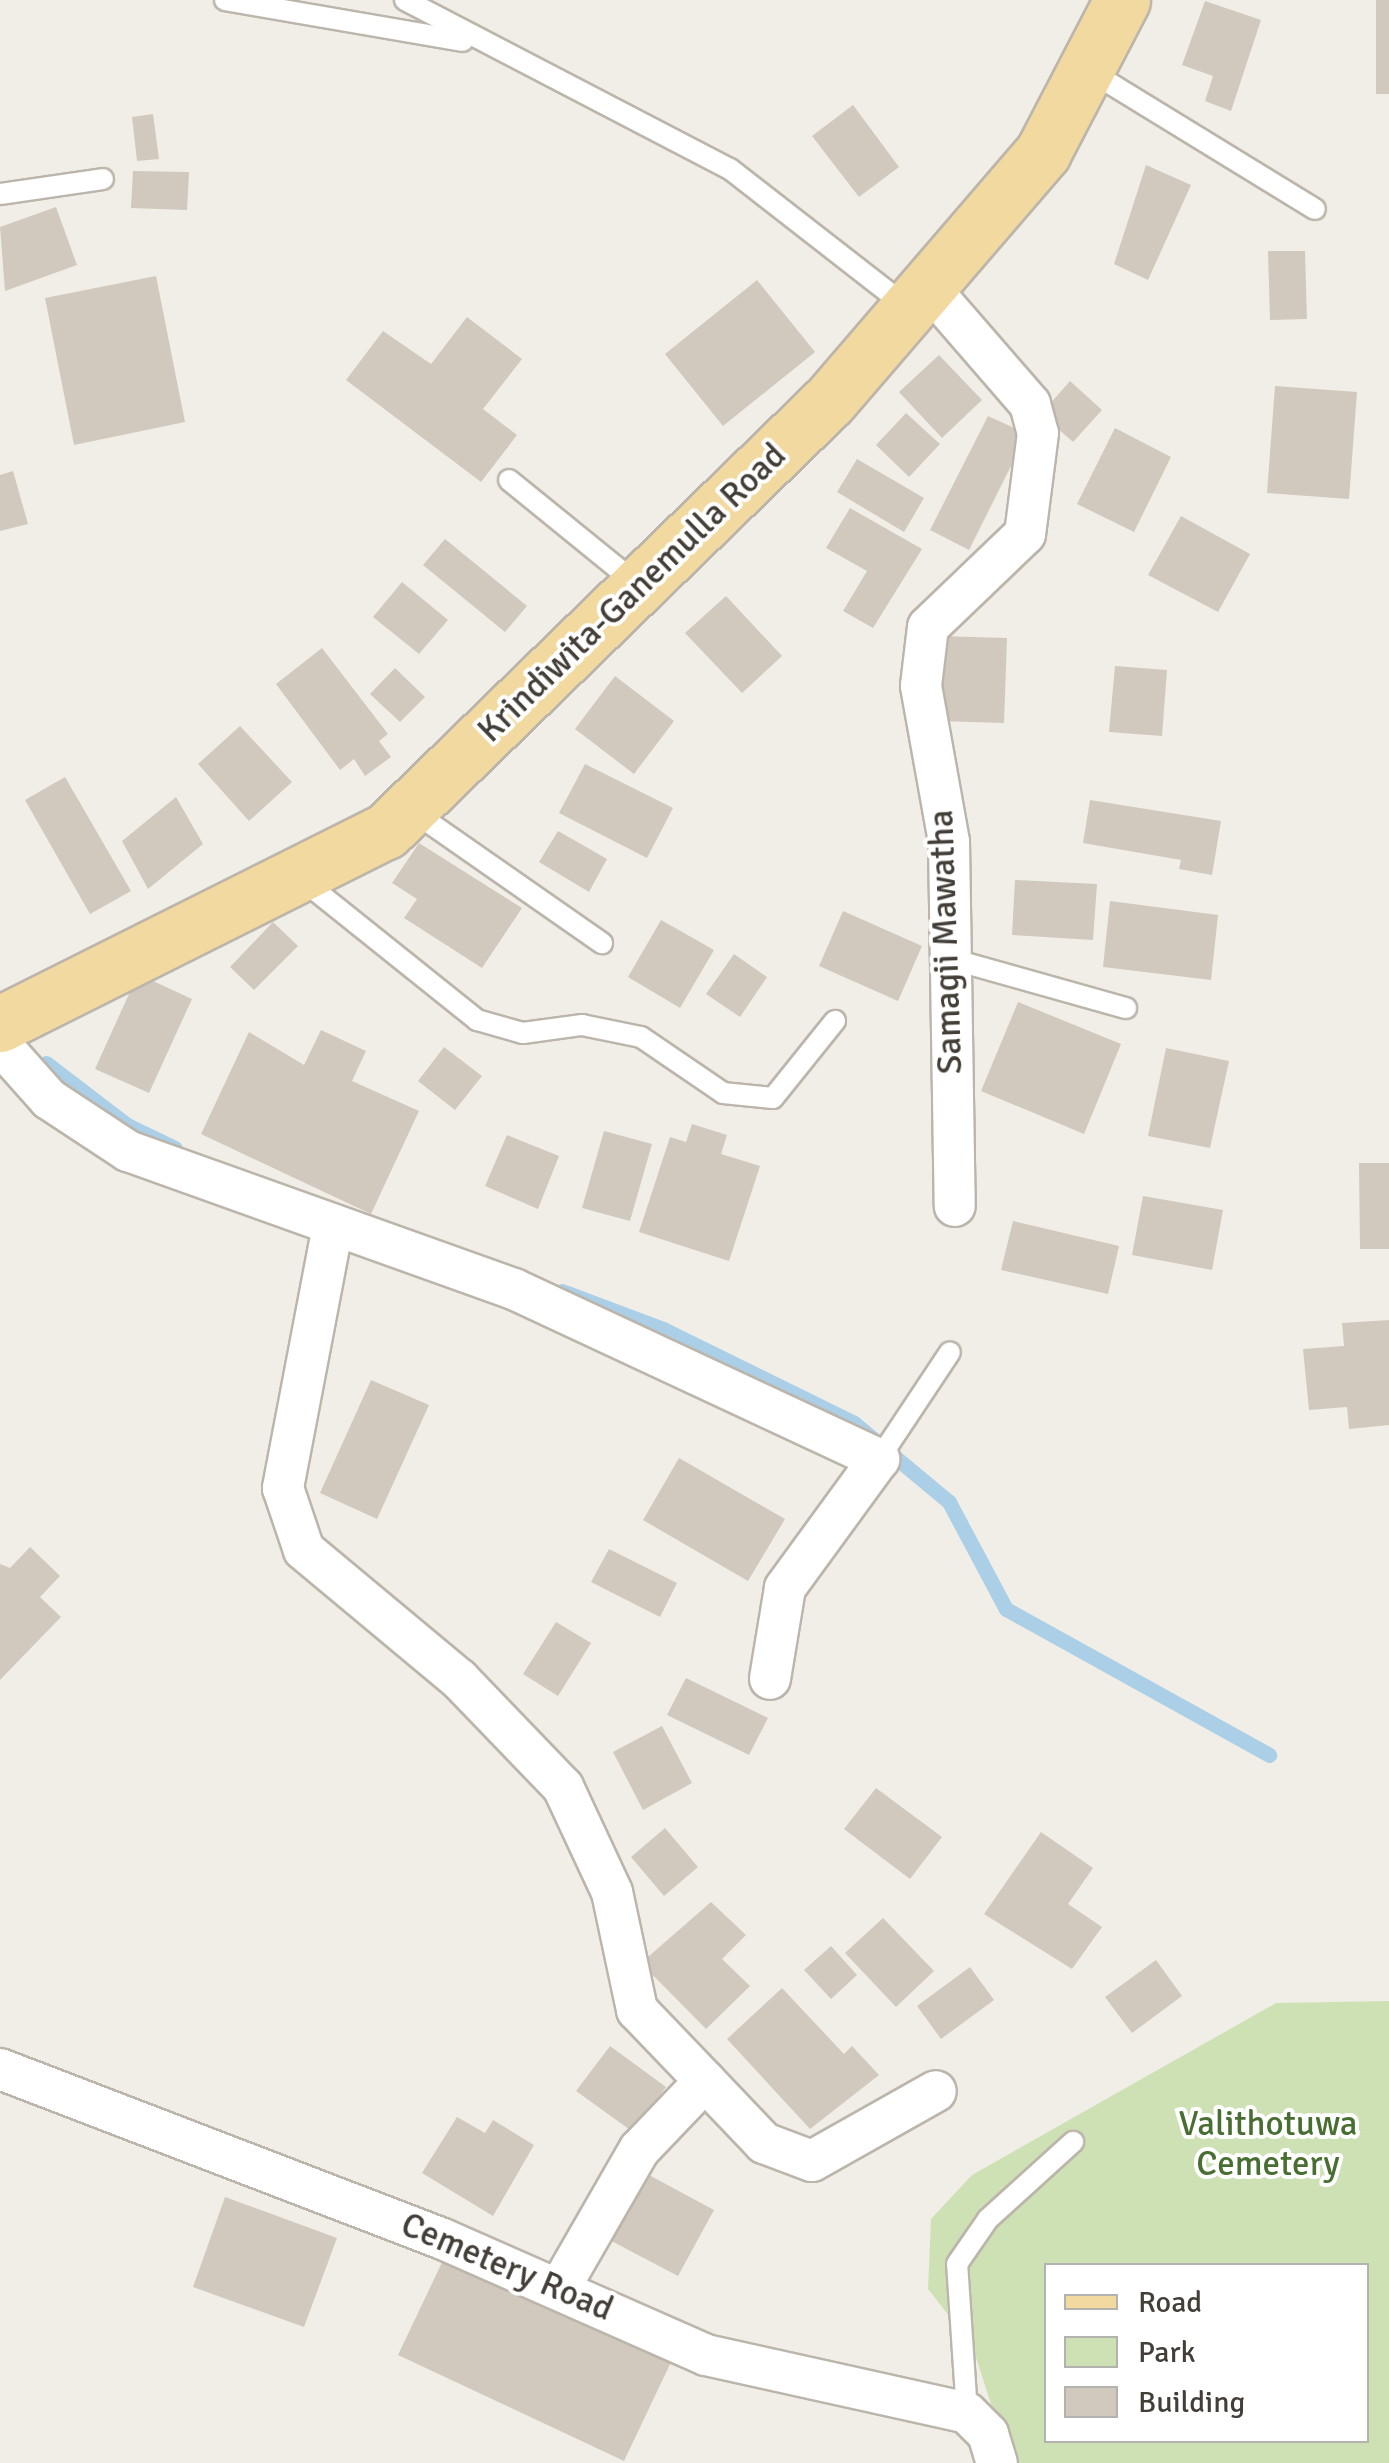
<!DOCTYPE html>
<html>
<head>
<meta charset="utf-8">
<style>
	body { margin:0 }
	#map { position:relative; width:1389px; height:2463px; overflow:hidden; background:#f1eee7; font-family:Signika,sans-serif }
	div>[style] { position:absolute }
	.green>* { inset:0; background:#cee1b4 }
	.stream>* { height:15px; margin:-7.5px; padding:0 7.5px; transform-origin:7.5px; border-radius:7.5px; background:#aacfe7 }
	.building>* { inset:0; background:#d1c9be }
	.roads { filter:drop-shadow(2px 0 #bcb5ab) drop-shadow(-2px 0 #bcb5ab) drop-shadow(0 2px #bcb5ab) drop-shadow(0 -2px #bcb5ab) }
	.service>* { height:20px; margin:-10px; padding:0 10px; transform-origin:10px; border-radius:10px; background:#fff }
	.minor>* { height:40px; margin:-20px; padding:0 20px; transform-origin:20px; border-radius:20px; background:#fff }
	.primary>* { height:55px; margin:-27.5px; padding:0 27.5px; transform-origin:27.5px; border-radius:27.5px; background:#f2d99f }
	span { translate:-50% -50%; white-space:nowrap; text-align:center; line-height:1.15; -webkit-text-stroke:8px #fff; paint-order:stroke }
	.street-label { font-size:35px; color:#433e37 }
	.park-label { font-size:35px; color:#496e31 }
	.legend { position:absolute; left:1044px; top:2263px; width:325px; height:180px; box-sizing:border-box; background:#fff; border:2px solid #b4b2af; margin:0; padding:12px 18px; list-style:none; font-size:30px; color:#433e37 }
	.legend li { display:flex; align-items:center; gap:20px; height:50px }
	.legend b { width:50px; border:2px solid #b4b2af }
</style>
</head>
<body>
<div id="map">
	<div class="green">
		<i style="clip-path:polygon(evenodd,1389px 2001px,1389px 2463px,1010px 2463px,972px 2345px,928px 2289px,931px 2219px,972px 2175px,1276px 2003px,1389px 2001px,1046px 2266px,1366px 2266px,1366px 2440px,1046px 2440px,1046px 2266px)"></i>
	</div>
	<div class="stream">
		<i style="left:46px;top:1063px;width:102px;rotate:37.4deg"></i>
		<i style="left:127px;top:1125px;width:53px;rotate:25.6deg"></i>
		<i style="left:562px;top:1291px;width:108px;rotate:20.6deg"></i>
		<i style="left:663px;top:1329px;width:213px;rotate:26.2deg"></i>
		<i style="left:854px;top:1423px;width:124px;rotate:39.7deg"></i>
		<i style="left:949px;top:1502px;width:121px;rotate:62deg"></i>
		<i style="left:1006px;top:1609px;width:301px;rotate:29deg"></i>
	</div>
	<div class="building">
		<i style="clip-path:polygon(1376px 0,1389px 0,1389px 94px,1376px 94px)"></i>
		<i style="clip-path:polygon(1205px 1px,1261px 20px,1231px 111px,1205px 101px,1213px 76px,1182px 65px)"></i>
		<i style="clip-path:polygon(853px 105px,899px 167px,859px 197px,812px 136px)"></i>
		<i style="clip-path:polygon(153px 114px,159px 159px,137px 161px,132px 117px)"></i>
		<i style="clip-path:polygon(1146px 165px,1191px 185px,1148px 280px,1114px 264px)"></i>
		<i style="clip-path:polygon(133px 171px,189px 172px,187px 210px,131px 208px)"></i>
		<i style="clip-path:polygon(56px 207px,77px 265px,5px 291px,0 227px)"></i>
		<i style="clip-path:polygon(1268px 251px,1305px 251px,1307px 319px,1270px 320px)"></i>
		<i style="clip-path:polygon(156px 276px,185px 422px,74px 445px,45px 298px)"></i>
		<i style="clip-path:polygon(757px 280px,815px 352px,723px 426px,665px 354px)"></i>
		<i style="clip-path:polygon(467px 317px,522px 359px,483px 409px,517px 435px,481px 482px,346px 380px,383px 331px,431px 364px)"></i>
		<i style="clip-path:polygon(939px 355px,982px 400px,942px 438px,899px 392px)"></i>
		<i style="clip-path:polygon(1070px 381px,1102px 410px,1073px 442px,1041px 414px)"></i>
		<i style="clip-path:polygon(1275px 386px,1357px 392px,1349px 499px,1267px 493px)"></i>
		<i style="clip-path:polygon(906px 413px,940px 444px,909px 477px,876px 445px)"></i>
		<i style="clip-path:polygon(988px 416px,1027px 434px,969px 550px,930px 530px)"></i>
		<i style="clip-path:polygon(1115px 428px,1171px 457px,1134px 532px,1077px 504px)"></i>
		<i style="clip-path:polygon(857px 459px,924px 498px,904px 532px,837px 492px)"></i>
		<i style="clip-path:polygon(13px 471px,28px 524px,0 531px,0 475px)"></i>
		<i style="clip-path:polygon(850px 508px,922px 549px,873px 628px,843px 611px,867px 571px,826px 548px)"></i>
		<i style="clip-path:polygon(1181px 516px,1250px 554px,1218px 612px,1148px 575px)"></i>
		<i style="clip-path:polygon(445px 539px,527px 606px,505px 632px,423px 565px)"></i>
		<i style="clip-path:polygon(402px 582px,448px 620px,419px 654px,373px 617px)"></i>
		<i style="clip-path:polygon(726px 596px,782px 656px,742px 693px,685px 633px)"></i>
		<i style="clip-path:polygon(939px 636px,1007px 638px,1004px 723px,936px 721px)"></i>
		<i style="clip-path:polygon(322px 648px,388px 734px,379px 741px,391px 757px,365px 776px,354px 759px,340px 770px,276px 684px)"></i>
		<i style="clip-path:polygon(1115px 666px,1167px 670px,1162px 736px,1109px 732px)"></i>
		<i style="clip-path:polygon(395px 668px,425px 697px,400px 722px,370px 694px)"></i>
		<i style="clip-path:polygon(615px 676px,674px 721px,634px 774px,575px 729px)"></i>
		<i style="clip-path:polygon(240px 726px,292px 782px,249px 821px,198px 764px)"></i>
		<i style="clip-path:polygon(585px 764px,673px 808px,647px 858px,559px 813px)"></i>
		<i style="clip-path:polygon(65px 777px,131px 891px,90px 914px,25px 800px)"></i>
		<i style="clip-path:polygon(176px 797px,203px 844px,148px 889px,122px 841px)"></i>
		<i style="clip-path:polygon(1090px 800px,1221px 821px,1212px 875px,1179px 869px,1181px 860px,1083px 843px)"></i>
		<i style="clip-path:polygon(558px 831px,607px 859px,589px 892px,539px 862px)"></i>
		<i style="clip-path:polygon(419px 843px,522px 908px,482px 968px,404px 918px,417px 899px,392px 883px)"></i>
		<i style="clip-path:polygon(1015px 880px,1097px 884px,1093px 940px,1012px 935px)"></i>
		<i style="clip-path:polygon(1110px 901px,1218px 915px,1211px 980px,1103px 967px)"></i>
		<i style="clip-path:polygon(843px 911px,922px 946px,898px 1001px,819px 966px)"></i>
		<i style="clip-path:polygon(661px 920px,714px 950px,680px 1008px,628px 977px)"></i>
		<i style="clip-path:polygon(273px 922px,298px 946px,254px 990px,230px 967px)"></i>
		<i style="clip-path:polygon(734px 954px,767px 977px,740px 1017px,706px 994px)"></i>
		<i style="clip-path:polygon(138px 974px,192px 999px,149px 1093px,95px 1069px)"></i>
		<i style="clip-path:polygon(1018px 1002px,1121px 1044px,1084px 1134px,981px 1091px)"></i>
		<i style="clip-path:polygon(321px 1030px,366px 1051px,352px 1081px,419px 1111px,371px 1214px,201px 1134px,249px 1032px,304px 1065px)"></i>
		<i style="clip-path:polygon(444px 1047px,482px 1076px,455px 1110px,418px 1081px)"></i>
		<i style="clip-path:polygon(1166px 1048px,1229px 1061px,1210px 1148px,1148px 1136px)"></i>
		<i style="clip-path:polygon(692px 1124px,727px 1135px,721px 1154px,760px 1166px,729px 1261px,639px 1232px,670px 1137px,686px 1142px)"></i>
		<i style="clip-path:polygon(604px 1131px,652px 1144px,630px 1221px,582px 1208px)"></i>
		<i style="clip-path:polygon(507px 1135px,559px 1156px,538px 1209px,485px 1186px)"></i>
		<i style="clip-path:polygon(1359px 1163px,1389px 1163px,1389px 1249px,1360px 1249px)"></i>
		<i style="clip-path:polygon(1143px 1196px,1223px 1210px,1212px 1270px,1132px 1255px)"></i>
		<i style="clip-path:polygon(1013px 1221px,1119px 1246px,1108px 1294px,1001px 1270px)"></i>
		<i style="clip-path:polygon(1389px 1320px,1389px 1425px,1349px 1429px,1347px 1407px,1309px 1410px,1303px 1349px,1344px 1346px,1342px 1323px)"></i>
		<i style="clip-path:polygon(371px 1380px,429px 1405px,377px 1519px,320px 1493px)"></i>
		<i style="clip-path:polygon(679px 1458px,785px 1519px,748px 1581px,643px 1520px)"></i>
		<i style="clip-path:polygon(30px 1547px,60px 1576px,40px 1597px,61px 1617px,0 1680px,0 1564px,10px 1568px)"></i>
		<i style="clip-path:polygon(609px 1549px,677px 1583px,660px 1617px,591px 1582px)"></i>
		<i style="clip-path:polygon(556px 1622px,591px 1643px,558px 1696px,523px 1674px)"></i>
		<i style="clip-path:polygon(686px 1678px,768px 1718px,749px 1755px,667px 1715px)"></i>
		<i style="clip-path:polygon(662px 1726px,692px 1783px,643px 1810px,613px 1752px)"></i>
		<i style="clip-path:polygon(876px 1788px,942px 1837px,910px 1879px,844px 1829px)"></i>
		<i style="clip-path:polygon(665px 1828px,698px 1867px,664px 1896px,631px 1857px)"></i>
		<i style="clip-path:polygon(1041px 1832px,1093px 1868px,1068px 1904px,1102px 1927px,1072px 1969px,984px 1914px)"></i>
		<i style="clip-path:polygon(711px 1902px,746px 1935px,722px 1959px,750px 1986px,706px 2029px,641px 1963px)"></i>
		<i style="clip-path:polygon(883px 1918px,934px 1971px,896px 2007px,845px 1953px)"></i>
		<i style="clip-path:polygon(831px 1946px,857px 1975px,831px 1999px,804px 1970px)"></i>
		<i style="clip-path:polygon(1156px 1960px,1182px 1996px,1132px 2033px,1105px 1997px)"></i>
		<i style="clip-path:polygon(970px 1967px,994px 2000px,941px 2039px,917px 2006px)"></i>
		<i style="clip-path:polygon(782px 1988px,844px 2054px,852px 2046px,879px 2075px,810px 2129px,727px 2039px)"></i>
		<i style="clip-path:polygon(610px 2046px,666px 2087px,633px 2132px,576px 2091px)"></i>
		<i style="clip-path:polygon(457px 2117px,485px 2133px,493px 2120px,534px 2145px,493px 2216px,422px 2173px)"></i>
		<i style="clip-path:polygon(636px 2168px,714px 2210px,678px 2276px,600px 2235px)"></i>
		<i style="clip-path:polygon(225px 2197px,337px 2238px,304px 2327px,193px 2287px)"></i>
		<i style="clip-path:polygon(447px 2252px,673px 2358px,624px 2461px,398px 2355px)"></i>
	</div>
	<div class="roads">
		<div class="service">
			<i style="left:225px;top:0;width:241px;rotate:9.8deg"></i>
			<i style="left:405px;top:0;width:366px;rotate:27.5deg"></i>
			<i style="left:730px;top:169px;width:222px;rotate:37.9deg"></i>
			<i style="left:1088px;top:70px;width:266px;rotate:31.5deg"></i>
			<i style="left:0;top:194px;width:104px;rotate:-8.3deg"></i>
			<i style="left:509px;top:480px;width:165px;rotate:39.1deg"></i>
			<i style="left:411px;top:810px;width:233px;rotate:34.9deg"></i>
			<i style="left:301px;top:879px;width:226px;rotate:38.7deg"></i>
			<i style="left:477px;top:1020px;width:48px;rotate:15.8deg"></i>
			<i style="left:523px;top:1033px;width:60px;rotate:-7.7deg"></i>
			<i style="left:582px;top:1025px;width:60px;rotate:11.5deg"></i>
			<i style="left:641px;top:1037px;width:99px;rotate:34.3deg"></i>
			<i style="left:723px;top:1093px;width:50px;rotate:5.7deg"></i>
			<i style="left:773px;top:1098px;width:99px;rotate:-51.2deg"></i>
			<i style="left:948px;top:958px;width:185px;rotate:15.7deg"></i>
			<i style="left:879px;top:1459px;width:128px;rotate:-56.4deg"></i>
			<i style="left:967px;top:2413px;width:149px;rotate:-93.8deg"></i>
			<i style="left:957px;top:2264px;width:55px;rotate:-55.4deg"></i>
			<i style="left:988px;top:2219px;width:115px;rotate:-42.2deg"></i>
		</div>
		<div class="minor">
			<i style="left:926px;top:284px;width:159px;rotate:49.1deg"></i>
			<i style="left:1030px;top:404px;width:30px;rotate:75deg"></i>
			<i style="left:1038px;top:433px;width:102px;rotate:97.3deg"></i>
			<i style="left:1025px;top:534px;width:134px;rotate:136.2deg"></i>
			<i style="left:928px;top:627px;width:59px;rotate:96.8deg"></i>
			<i style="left:921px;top:686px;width:158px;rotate:79.8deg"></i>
			<i style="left:949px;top:842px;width:364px;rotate:89.1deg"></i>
			<i style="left:0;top:1044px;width:74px;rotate:48.3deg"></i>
			<i style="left:49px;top:1099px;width:95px;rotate:33.4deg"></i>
			<i style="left:128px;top:1151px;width:410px;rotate:19.7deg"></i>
			<i style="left:514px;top:1289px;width:403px;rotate:25deg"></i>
			<i style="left:879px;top:1459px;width:160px;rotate:126.1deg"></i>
			<i style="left:785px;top:1588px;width:92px;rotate:99.4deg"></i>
			<i style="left:332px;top:1231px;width:262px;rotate:100.8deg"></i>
			<i style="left:283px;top:1488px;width:65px;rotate:71.3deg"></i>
			<i style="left:304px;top:1550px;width:202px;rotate:39.8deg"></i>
			<i style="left:459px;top:1679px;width:150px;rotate:46.1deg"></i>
			<i style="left:563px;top:1787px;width:116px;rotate:65deg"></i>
			<i style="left:612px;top:1892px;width:121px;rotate:78deg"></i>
			<i style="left:637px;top:2010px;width:98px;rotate:46.2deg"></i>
			<i style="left:705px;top:2081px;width:95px;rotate:133.7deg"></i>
			<i style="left:639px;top:2150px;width:160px;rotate:119.9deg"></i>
			<i style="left:0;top:2069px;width:474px;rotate:21deg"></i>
			<i style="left:443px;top:2239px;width:287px;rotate:23.8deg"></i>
			<i style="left:706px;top:2355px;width:267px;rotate:12.5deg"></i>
			<i style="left:967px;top:2413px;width:30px;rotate:45deg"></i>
			<i style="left:988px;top:2434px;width:30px;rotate:73deg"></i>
			<i style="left:705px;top:2081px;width:86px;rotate:46.4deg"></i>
			<i style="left:764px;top:2143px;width:51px;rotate:20.6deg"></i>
			<i style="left:812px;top:2161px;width:142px;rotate:-29.4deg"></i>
		</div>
		<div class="primary">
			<i style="left:0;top:1024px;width:432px;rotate:-26.6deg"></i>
			<i style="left:386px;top:831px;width:617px;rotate:-44.15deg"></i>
			<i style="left:829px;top:401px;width:328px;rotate:-49.3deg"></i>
			<i style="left:1043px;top:152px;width:171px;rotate:-62.5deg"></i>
		</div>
	</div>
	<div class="street-label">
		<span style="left:632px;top:593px;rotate:-44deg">Krindiwita-Ganemulla Road</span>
		<span style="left:946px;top:942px;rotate:-92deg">Samagii Mawatha</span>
		<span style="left:507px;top:2267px;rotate:23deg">Cemetery Road</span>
	</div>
	<div class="park-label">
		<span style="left:1268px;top:2144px">Valithotuwa<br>Cemetery</span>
	</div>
	<ul class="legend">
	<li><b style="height:12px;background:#f2d99f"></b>Road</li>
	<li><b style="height:28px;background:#cee1b4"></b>Park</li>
	<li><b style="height:28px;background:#d1c9be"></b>Building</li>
	</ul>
</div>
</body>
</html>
